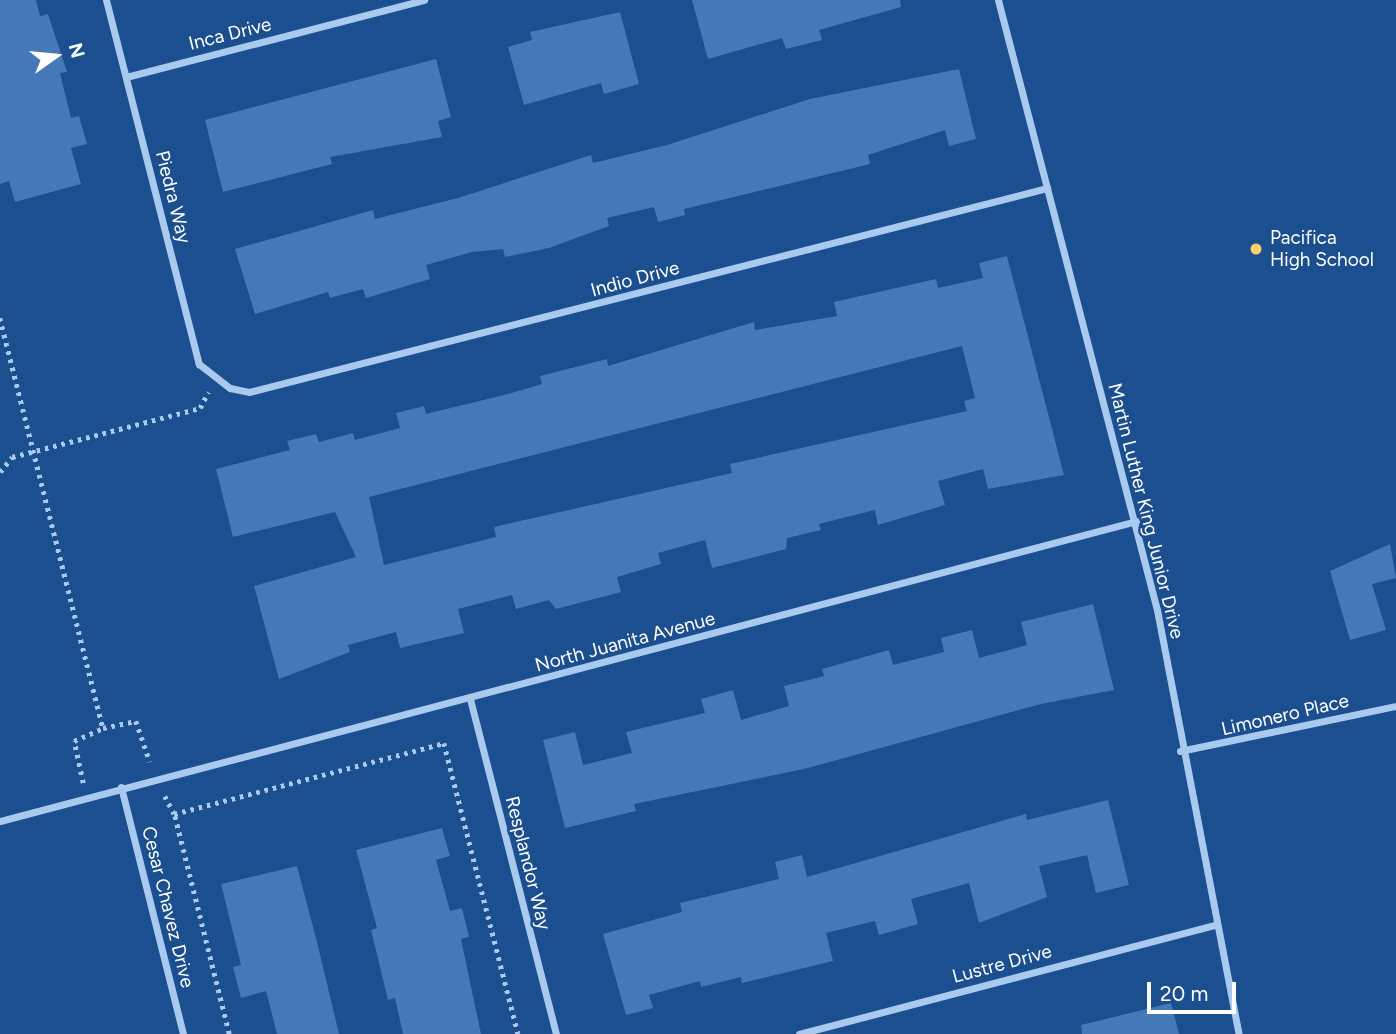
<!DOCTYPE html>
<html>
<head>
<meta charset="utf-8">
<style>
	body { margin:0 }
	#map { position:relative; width:1396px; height:1034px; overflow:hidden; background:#1b4f8f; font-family:Figtree,sans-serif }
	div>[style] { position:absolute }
	.building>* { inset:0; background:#4478b7 }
	.path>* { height:4.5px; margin-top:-2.25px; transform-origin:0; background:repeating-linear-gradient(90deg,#a9c9ee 0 3.5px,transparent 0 8.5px) }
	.street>* { height:7px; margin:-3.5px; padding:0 3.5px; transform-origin:3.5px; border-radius:3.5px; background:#a9c9ee }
	.dots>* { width:19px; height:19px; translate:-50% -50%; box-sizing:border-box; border:4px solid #1b4f8f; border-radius:50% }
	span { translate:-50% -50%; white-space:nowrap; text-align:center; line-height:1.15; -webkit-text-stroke:5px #1b4f8f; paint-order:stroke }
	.street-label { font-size:19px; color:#fff }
	.poi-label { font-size:19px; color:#fff }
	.left { translate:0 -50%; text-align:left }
	.north { position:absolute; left:21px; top:21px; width:70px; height:70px; -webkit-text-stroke:5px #1b4f8f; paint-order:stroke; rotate:75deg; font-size:19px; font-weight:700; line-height:28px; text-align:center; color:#fff }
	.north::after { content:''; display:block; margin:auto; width:24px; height:32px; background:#fff; clip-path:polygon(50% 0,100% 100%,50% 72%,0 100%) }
	.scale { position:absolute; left:1147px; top:982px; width:89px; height:32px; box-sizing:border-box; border:4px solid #fff; border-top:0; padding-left:9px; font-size:21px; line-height:24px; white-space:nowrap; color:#fff; -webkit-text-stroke:5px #1b4f8f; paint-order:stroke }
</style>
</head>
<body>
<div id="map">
	<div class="building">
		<i style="clip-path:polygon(0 0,36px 0,40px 16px,48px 14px,67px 72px,60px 73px,71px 118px,79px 116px,87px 144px,71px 148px,81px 184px,15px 202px,9px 181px,0 184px)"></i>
		<i style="clip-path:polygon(692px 0,900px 0,901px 7px,819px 30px,822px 40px,786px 49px,782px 38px,708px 59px)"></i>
		<i style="clip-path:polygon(620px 12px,639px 84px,604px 94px,601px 83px,524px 105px,508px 47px,532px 40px,530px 32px)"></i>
		<i style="clip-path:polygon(436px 59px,451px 117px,438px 121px,442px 137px,330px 157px,332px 164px,223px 192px,205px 120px)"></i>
		<i style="clip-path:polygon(959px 69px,976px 139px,949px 146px,945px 130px,868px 155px,870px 164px,684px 209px,685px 215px,658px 222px,654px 207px,607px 218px,609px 226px,549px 248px,505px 257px,503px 249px,472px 252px,426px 265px,430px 279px,366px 298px,363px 289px,330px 298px,328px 292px,255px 314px,235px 249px,373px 210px,375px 219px,458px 198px,591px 155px,593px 163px,667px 145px,810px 99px)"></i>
		<i style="clip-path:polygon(evenodd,1007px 256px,1064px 475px,988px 489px,983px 469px,938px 481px,945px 505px,878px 525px,875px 510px,819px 524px,821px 530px,787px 538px,786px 549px,712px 568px,705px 540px,658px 553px,661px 564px,617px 577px,621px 592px,556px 609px,549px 600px,516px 609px,512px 595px,458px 609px,464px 633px,400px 648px,396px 632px,348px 645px,350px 652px,279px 679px,254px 586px,356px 557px,335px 512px,233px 537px,216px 469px,290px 450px,287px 441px,316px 434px,319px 442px,353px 433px,355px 440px,400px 428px,396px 413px,424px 406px,426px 414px,508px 394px,542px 384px,540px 376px,607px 359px,608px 366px,754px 322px,755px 330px,837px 316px,834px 302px,936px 279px,938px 288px,983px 278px,979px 263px,1007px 256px,962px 346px,975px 398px,964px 401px,967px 411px,730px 464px,732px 473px,494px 527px,496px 537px,384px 565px,369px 497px,962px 346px)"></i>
		<i style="clip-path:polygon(1390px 544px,1396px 578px,1372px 584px,1386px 630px,1350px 640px,1330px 571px)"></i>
		<i style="clip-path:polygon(1093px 604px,1114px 690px,1041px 704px,804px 769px,634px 804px,636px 811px,565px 828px,543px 740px,575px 732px,583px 765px,632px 753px,626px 732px,705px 713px,701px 699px,733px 690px,741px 720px,789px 706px,784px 686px,824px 676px,822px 669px,889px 650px,893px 665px,944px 652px,941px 638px,972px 630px,979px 658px,1027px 645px,1021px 622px)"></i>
		<i style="clip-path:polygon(1108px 800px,1129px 885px,1096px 893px,1087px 855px,1039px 866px,1047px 897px,979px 923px,969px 883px,911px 899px,918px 924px,879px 935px,875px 921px,826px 933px,833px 961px,742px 983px,741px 977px,701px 987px,700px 981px,649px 995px,653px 1008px,626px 1015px,603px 934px,682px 912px,680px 903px,779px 879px,775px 862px,802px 855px,807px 877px,1026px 814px,1027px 820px)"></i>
		<i style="clip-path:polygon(442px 828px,450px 856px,436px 860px,450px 911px,462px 908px,469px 937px,461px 939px,481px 1034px,403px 1034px,395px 998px,388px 1000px,371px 930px,377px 928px,356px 850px)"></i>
		<i style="clip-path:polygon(297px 866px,318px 946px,339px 1034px,277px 1034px,266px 991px,241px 998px,233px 967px,241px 965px,221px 884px)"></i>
		<i style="clip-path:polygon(1171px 1003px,1179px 1034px,1082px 1034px,1081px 1025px)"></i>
	</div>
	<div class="path">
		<i style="left:0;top:318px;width:423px;rotate:75.9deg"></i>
		<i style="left:0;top:472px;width:19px;rotate:-51deg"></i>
		<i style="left:12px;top:457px;width:194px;rotate:-14.6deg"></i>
		<i style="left:200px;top:408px;width:18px;rotate:-63deg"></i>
		<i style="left:83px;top:783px;width:43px;rotate:-102.1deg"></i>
		<i style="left:74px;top:741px;width:32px;rotate:-24deg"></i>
		<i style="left:103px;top:728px;width:34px;rotate:-12deg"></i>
		<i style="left:136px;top:721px;width:43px;rotate:71.1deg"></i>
		<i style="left:165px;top:796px;width:20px;rotate:63deg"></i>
		<i style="left:229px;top:1034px;width:227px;rotate:-104deg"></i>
		<i style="left:174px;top:814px;width:279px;rotate:-14.7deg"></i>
		<i style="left:444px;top:743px;width:300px;rotate:75.7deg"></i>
	</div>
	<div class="street">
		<i style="left:106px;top:0;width:376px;rotate:75.7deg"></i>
		<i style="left:199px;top:364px;width:39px;rotate:38deg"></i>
		<i style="left:230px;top:388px;width:19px;rotate:12deg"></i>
		<i style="left:249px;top:392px;width:824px;rotate:-14.34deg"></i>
		<i style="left:998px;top:0;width:630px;rotate:75.39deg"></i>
		<i style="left:1157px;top:610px;width:432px;rotate:79.1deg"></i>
		<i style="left:126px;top:77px;width:308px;rotate:-14.5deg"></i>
		<i style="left:470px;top:699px;width:346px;rotate:75.6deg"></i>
		<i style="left:1180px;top:751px;width:221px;rotate:-11.8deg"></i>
		<i style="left:121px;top:787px;width:255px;rotate:75.9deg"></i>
		<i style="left:0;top:821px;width:1175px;rotate:-14.79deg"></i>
		<i style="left:799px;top:1034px;width:429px;rotate:-14.7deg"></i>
	</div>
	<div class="dots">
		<i style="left:1256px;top:249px;background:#ffd166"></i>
	</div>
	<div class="street-label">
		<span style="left:230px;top:34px;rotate:-14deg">Inca Drive</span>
		<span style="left:173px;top:197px;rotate:76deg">Piedra Way</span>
		<span style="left:635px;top:279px;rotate:-15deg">Indio Drive</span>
		<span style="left:1146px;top:511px;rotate:76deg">Martin Luther King Junior Drive</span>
		<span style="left:625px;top:642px;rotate:-15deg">North Juanita Avenue</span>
		<span style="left:1285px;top:715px;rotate:-13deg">Limonero Place</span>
		<span style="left:528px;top:863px;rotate:76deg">Resplandor Way</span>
		<span style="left:168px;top:907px;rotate:76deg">Cesar Chavez Drive</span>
		<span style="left:1002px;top:964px;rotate:-15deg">Lustre Drive</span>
	</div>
	<div class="poi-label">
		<span class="left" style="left:1270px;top:249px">Pacifica<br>High School</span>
	</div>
	<div class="north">N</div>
	<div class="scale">20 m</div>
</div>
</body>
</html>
